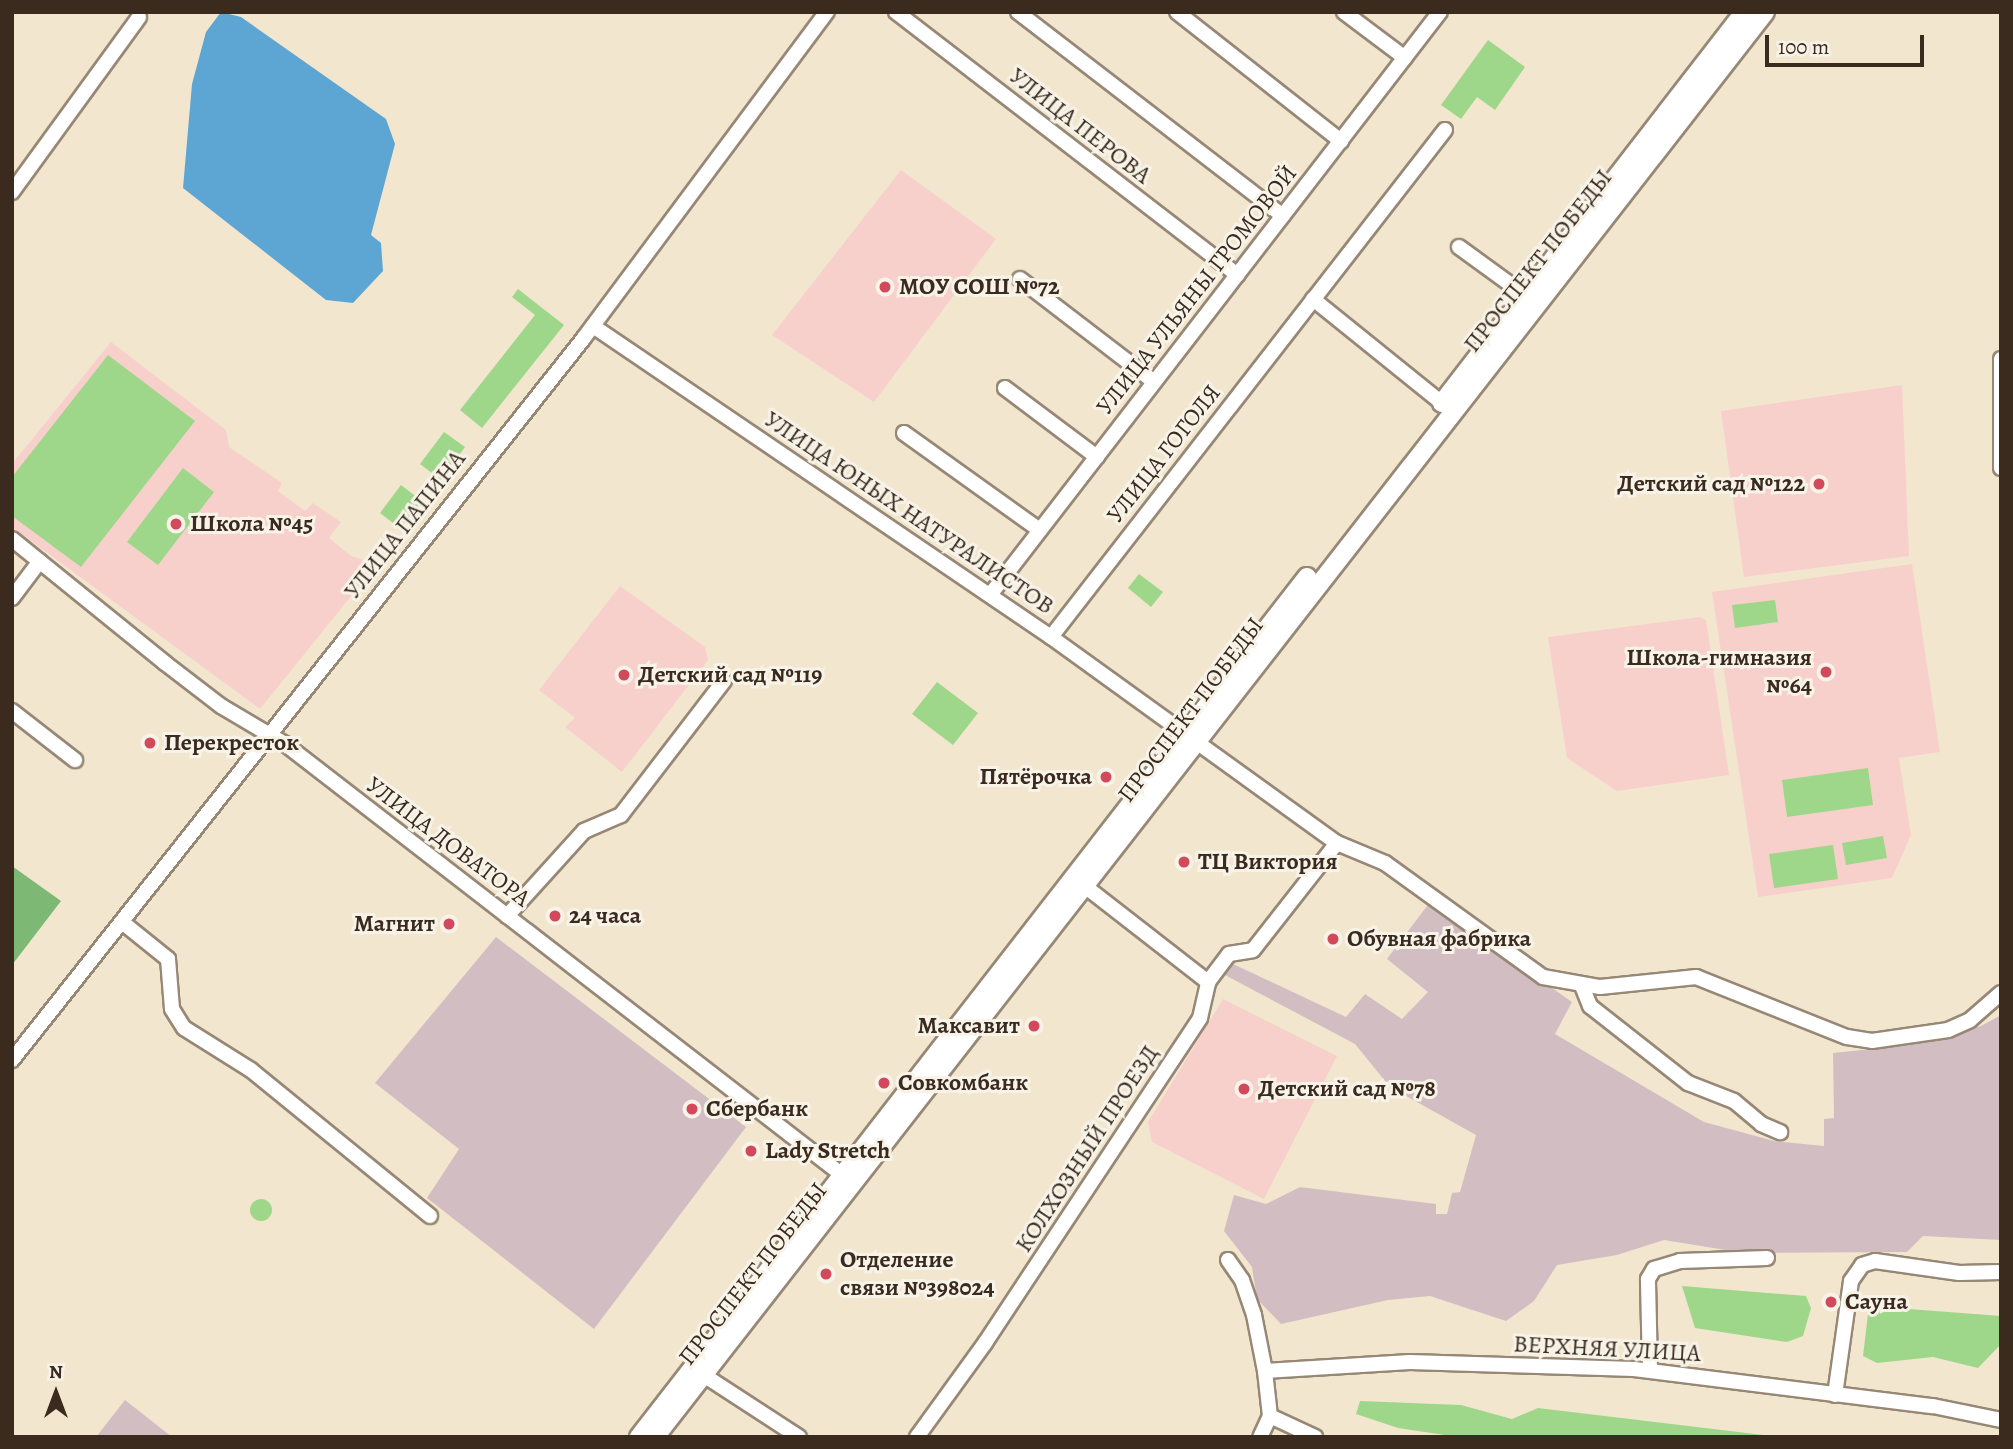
<!DOCTYPE html>
<html>
<head>
<meta charset="utf-8">
<style>
	body { margin:0 }
	#map { position:relative; width:2013px; height:1449px; overflow:hidden; background:#f3e6cf; font-family:Alegreya,serif }
	div>[style] { position:absolute }
	.built>* { inset:0; background:#f7d0cb }
	.industrial>* { inset:0; background:#d2bec2 }
	.green>* { inset:0; background:#9ed789 }
	.round { border-radius:50% }
	.forest>* { inset:0; background:#7eb875 }
	.water>* { inset:0; background:#5da6d4 }
	.roads { filter:drop-shadow(2px 0 #978876) drop-shadow(-2px 0 #978876) drop-shadow(0 2px #978876) drop-shadow(0 -2px #978876) }
	.minor>* { height:14px; margin:-7px; padding:0 7px; transform-origin:7px; border-radius:7px; background:#fff }
	.major>* { height:18px; margin:-9px; padding:0 9px; transform-origin:9px; border-radius:9px; background:#fff }
	.dots>* { width:19px; height:19px; translate:-50% -50%; box-sizing:border-box; border:4px solid #f7f3e8; border-radius:50% }
	span { translate:-50% -50%; white-space:nowrap; text-align:center; line-height:1.15; -webkit-text-stroke:6px #f7f3e8; paint-order:stroke }
	.street-label { font-size:24px; color:#3b2a1e }
	.poi-label { font-size:24px; color:#3b2a1e; font-weight:700 }
	.left { translate:0 -50%; text-align:left }
	.right { translate:-100% -50%; text-align:right }
	.frame { position:absolute; inset:0; border:14px solid #3b2a1e; pointer-events:none }
	.north { position:absolute; left:21px; top:1358px; width:70px; height:70px; -webkit-text-stroke:5px #f7f3e8; paint-order:stroke; rotate:0deg; font-size:19px; font-weight:700; line-height:28px; text-align:center; color:#3b2a1e }
	.north::after { content:''; display:block; margin:auto; width:24px; height:32px; background:#3b2a1e; clip-path:polygon(50% 0,100% 100%,50% 72%,0 100%) }
	.scale { position:absolute; left:1765px; top:35px; width:159px; height:32px; box-sizing:border-box; border:4px solid #3b2a1e; border-top:0; padding-left:9px; font-size:21px; line-height:24px; white-space:nowrap; color:#3b2a1e; -webkit-text-stroke:5px #f7f3e8; paint-order:stroke }
</style>
</head>
<body>
<div id="map">
	<div class="built">
		<i style="clip-path:polygon(901px 170px,996px 239px,874px 402px,772px 335px)"></i>
		<i style="clip-path:polygon(111px 342px,226px 430px,229px 447px,282px 483px,278px 491px,305px 511px,313px 503px,341px 522px,329px 538px,351px 556px,377px 564px,260px 709px,12px 527px,12px 464px)"></i>
		<i style="clip-path:polygon(1902px 385px,1909px 556px,1744px 577px,1721px 411px)"></i>
		<i style="clip-path:polygon(1912px 564px,1940px 752px,1899px 758px,1911px 835px,1892px 878px,1758px 897px,1712px 592px)"></i>
		<i style="clip-path:polygon(620px 586px,705px 647px,708px 660px,622px 772px,565px 727px,575px 718px,539px 690px)"></i>
		<i style="clip-path:polygon(1700px 617px,1706px 620px,1729px 775px,1617px 791px,1567px 758px,1548px 637px)"></i>
		<i style="clip-path:polygon(1223px 999px,1337px 1056px,1264px 1199px,1152px 1142px,1148px 1122px)"></i>
	</div>
	<div class="industrial">
		<i style="clip-path:polygon(1430px 902px,1572px 1002px,1555px 1034px,1704px 1122px,1774px 1141px,1824px 1146px,1824px 1119px,1834px 1118px,1833px 1053px,1910px 1045px,1981px 1026px,2001px 1015px,2001px 1240px,1923px 1236px,1907px 1252px,1744px 1253px,1664px 1240px,1617px 1255px,1557px 1265px,1534px 1301px,1506px 1321px,1430px 1296px,1388px 1300px,1281px 1324px,1257px 1299px,1252px 1267px,1224px 1231px,1234px 1195px,1266px 1204px,1300px 1187px,1436px 1204px,1436px 1214px,1447px 1214px,1452px 1193px,1460px 1192px,1476px 1135px,1390px 1087px,1355px 1044px,1225px 975px,1233px 964px,1346px 1017px,1365px 994px,1402px 1019px,1428px 992px,1387px 959px)"></i>
		<i style="clip-path:polygon(496px 937px,746px 1127px,594px 1329px,427px 1198px,459px 1149px,375px 1083px)"></i>
		<i style="clip-path:polygon(125px 1400px,172px 1437px,96px 1437px)"></i>
	</div>
	<div class="green">
		<i style="clip-path:polygon(1488px 40px,1525px 67px,1495px 110px,1477px 97px,1461px 119px,1441px 105px)"></i>
		<i style="clip-path:polygon(518px 289px,564px 325px,482px 428px,460px 410px,535px 315px,512px 297px)"></i>
		<i style="clip-path:polygon(108px 355px,195px 421px,81px 567px,12px 516px,12px 477px)"></i>
		<i style="clip-path:polygon(444px 432px,465px 447px,441px 480px,420px 464px)"></i>
		<i style="clip-path:polygon(183px 468px,214px 492px,158px 565px,127px 542px)"></i>
		<i style="clip-path:polygon(401px 485px,422px 501px,401px 529px,380px 513px)"></i>
		<i style="clip-path:polygon(1139px 574px,1163px 592px,1151px 607px,1128px 588px)"></i>
		<i style="clip-path:polygon(1775px 600px,1778px 622px,1735px 628px,1732px 605px)"></i>
		<i style="clip-path:polygon(937px 682px,978px 713px,953px 745px,912px 714px)"></i>
		<i style="clip-path:polygon(1868px 768px,1873px 805px,1787px 817px,1782px 780px)"></i>
		<i style="clip-path:polygon(1883px 836px,1887px 858px,1846px 865px,1842px 843px)"></i>
		<i style="clip-path:polygon(1833px 845px,1838px 879px,1774px 888px,1769px 854px)"></i>
		<i class="round" style="left:250px;top:1199px;width:22px;height:22px"></i>
		<i style="clip-path:polygon(1682px 1286px,1806px 1296px,1811px 1308px,1803px 1336px,1787px 1342px,1695px 1328px)"></i>
		<i style="clip-path:polygon(1869px 1306px,2001px 1316px,2001px 1344px,1978px 1368px,1933px 1357px,1877px 1363px,1863px 1356px)"></i>
		<i style="clip-path:polygon(1360px 1401px,1461px 1405px,1512px 1419px,1538px 1408px,1780px 1437px,1458px 1437px,1398px 1428px,1356px 1414px)"></i>
	</div>
	<div class="forest">
		<i style="clip-path:polygon(12px 866px,61px 901px,12px 965px)"></i>
	</div>
	<div class="water">
		<i style="clip-path:polygon(221px 12px,241px 17px,386px 119px,395px 144px,371px 235px,381px 243px,383px 271px,353px 303px,326px 300px,183px 188px,192px 84px,206px 32px)"></i>
	</div>
	<div class="roads">
		<div class="minor">
			<i style="left:896px;top:12px;width:431px;rotate:37.6deg"></i>
			<i style="left:1018px;top:12px;width:334px;rotate:37.6deg"></i>
			<i style="left:1177px;top:12px;width:209px;rotate:38.2deg"></i>
			<i style="left:1344px;top:12px;width:76px;rotate:37deg"></i>
			<i style="left:12px;top:192px;width:216px;rotate:-54deg"></i>
			<i style="left:1459px;top:247px;width:82px;rotate:36deg"></i>
			<i style="left:1020px;top:279px;width:169px;rotate:37.5deg"></i>
			<i style="left:1313px;top:299px;width:166px;rotate:38.9deg"></i>
			<i style="left:593px;top:326px;width:554px;rotate:34.18deg"></i>
			<i style="left:1051px;top:637px;width:352px;rotate:35.8deg"></i>
			<i style="left:1337px;top:843px;width:52px;rotate:22.6deg"></i>
			<i style="left:1385px;top:863px;width:195px;rotate:35.8deg"></i>
			<i style="left:1543px;top:977px;width:58px;rotate:10deg"></i>
			<i style="left:1600px;top:987px;width:97px;rotate:-5.9deg"></i>
			<i style="left:1696px;top:977px;width:162px;rotate:21.7deg"></i>
			<i style="left:1847px;top:1037px;width:25px;rotate:9deg"></i>
			<i style="left:1872px;top:1041px;width:77px;rotate:-8.2deg"></i>
			<i style="left:1948px;top:1030px;width:24px;rotate:-24deg"></i>
			<i style="left:1970px;top:1020px;width:41px;rotate:-41.1deg"></i>
			<i style="left:2001px;top:359px;width:109px;rotate:90deg"></i>
			<i style="left:1005px;top:388px;width:115px;rotate:36.9deg"></i>
			<i style="left:904px;top:433px;width:165px;rotate:35.6deg"></i>
			<i style="left:12px;top:539px;width:197px;rotate:39deg"></i>
			<i style="left:165px;top:663px;width:71px;rotate:37.5deg"></i>
			<i style="left:221px;top:706px;width:74px;rotate:30.7deg"></i>
			<i style="left:285px;top:744px;width:714px;rotate:37.72deg"></i>
			<i style="left:990px;top:595px;width:736px;rotate:-52.34deg"></i>
			<i style="left:12px;top:598px;width:46px;rotate:-52.9deg"></i>
			<i style="left:1051px;top:637px;width:642px;rotate:-52.15deg"></i>
			<i style="left:12px;top:711px;width:80px;rotate:37.9deg"></i>
			<i style="left:1086px;top:887px;width:155px;rotate:37.9deg"></i>
			<i style="left:507px;top:916px;width:115px;rotate:-47.8deg"></i>
			<i style="left:584px;top:831px;width:40px;rotate:-23.4deg"></i>
			<i style="left:621px;top:815px;width:169px;rotate:-52.5deg"></i>
			<i style="left:122px;top:922px;width:59px;rotate:38.8deg"></i>
			<i style="left:168px;top:959px;width:50px;rotate:85.4deg"></i>
			<i style="left:172px;top:1009px;width:22px;rotate:58deg"></i>
			<i style="left:184px;top:1028px;width:79px;rotate:32.1deg"></i>
			<i style="left:251px;top:1070px;width:231px;rotate:39.2deg"></i>
			<i style="left:1582px;top:986px;width:22px;rotate:68deg"></i>
			<i style="left:1590px;top:1006px;width:125px;rotate:38.2deg"></i>
			<i style="left:1688px;top:1083px;width:49px;rotate:21.4deg"></i>
			<i style="left:1734px;top:1101px;width:35px;rotate:40deg"></i>
			<i style="left:1761px;top:1124px;width:21px;rotate:23deg"></i>
			<i style="left:12px;top:1060px;width:920px;rotate:-51.62deg"></i>
			<i style="left:583px;top:339px;width:408px;rotate:-53.3deg"></i>
			<i style="left:1228px;top:1260px;width:24px;rotate:55deg"></i>
			<i style="left:1242px;top:1280px;width:37px;rotate:71deg"></i>
			<i style="left:1254px;top:1315px;width:57px;rotate:78.9deg"></i>
			<i style="left:1265px;top:1371px;width:45px;rotate:83.7deg"></i>
			<i style="left:1270px;top:1416px;width:23px;rotate:115deg"></i>
			<i style="left:1650px;top:1370px;width:91px;rotate:-91.3deg"></i>
			<i style="left:1648px;top:1279px;width:12px;rotate:-59deg"></i>
			<i style="left:1654px;top:1269px;width:27px;rotate:-17deg"></i>
			<i style="left:1680px;top:1261px;width:87px;rotate:-2deg"></i>
			<i style="left:1265px;top:1371px;width:145px;rotate:-3.6deg"></i>
			<i style="left:1410px;top:1362px;width:224px;rotate:1.8deg"></i>
			<i style="left:1634px;top:1369px;width:301px;rotate:7.1deg"></i>
			<i style="left:1933px;top:1406px;width:69px;rotate:11.6deg"></i>
			<i style="left:705px;top:1376px;width:112px;rotate:33deg"></i>
			<i style="left:1835px;top:1395px;width:115px;rotate:-82deg"></i>
			<i style="left:1851px;top:1281px;width:19px;rotate:-55deg"></i>
			<i style="left:1862px;top:1265px;width:14px;rotate:-17deg"></i>
			<i style="left:1875px;top:1261px;width:85px;rotate:8.1deg"></i>
			<i style="left:1959px;top:1273px;width:42px;rotate:-1.4deg"></i>
			<i style="left:1270px;top:1416px;width:50px;rotate:25deg"></i>
			<i style="left:917px;top:1437px;width:116px;rotate:-54.1deg"></i>
			<i style="left:985px;top:1343px;width:390px;rotate:-56.5deg"></i>
			<i style="left:1200px;top:1018px;width:37px;rotate:-77deg"></i>
			<i style="left:1208px;top:982px;width:35px;rotate:-53deg"></i>
			<i style="left:1229px;top:954px;width:24px;rotate:-9deg"></i>
			<i style="left:1253px;top:950px;width:136px;rotate:-51.9deg"></i>
		</div>
		<div class="major">
			<i style="left:1442px;top:403px;width:494px;rotate:-52.3deg"></i>
			<i style="left:639px;top:1437px;width:1089px;rotate:-52.16deg"></i>
			<i style="left:655px;top:1437px;width:1806px;rotate:-52.08deg"></i>
		</div>
	</div>
	<div class="dots">
		<i style="left:885px;top:287px;background:#d1495b"></i>
		<i style="left:1819px;top:484px;background:#d1495b"></i>
		<i style="left:176px;top:524px;background:#d1495b"></i>
		<i style="left:1826px;top:672px;background:#d1495b"></i>
		<i style="left:624px;top:675px;background:#d1495b"></i>
		<i style="left:150px;top:743px;background:#d1495b"></i>
		<i style="left:1106px;top:777px;background:#d1495b"></i>
		<i style="left:1184px;top:862px;background:#d1495b"></i>
		<i style="left:555px;top:916px;background:#d1495b"></i>
		<i style="left:449px;top:924px;background:#d1495b"></i>
		<i style="left:1333px;top:939px;background:#d1495b"></i>
		<i style="left:1034px;top:1026px;background:#d1495b"></i>
		<i style="left:884px;top:1083px;background:#d1495b"></i>
		<i style="left:1244px;top:1089px;background:#d1495b"></i>
		<i style="left:692px;top:1109px;background:#d1495b"></i>
		<i style="left:751px;top:1151px;background:#d1495b"></i>
		<i style="left:826px;top:1274px;background:#d1495b"></i>
		<i style="left:1831px;top:1302px;background:#d1495b"></i>
	</div>
	<div class="street-label">
		<span style="left:1080px;top:126px;rotate:38deg">УЛИЦА ПЕРОВА</span>
		<span style="left:1538px;top:261px;rotate:-52deg">ПРОСПЕКТ ПОБЕДЫ</span>
		<span style="left:1197px;top:290px;rotate:-52deg">УЛИЦА УЛЬЯНЫ ГРОМОВОЙ</span>
		<span style="left:1164px;top:454px;rotate:-52deg">УЛИЦА ГОГОЛЯ</span>
		<span style="left:909px;top:513px;rotate:34deg">УЛИЦА ЮНЫХ НАТУРАЛИСТОВ</span>
		<span style="left:405px;top:525px;rotate:-52deg">УЛИЦА ПАПИНА</span>
		<span style="left:1191px;top:710px;rotate:-53deg">ПРОСПЕКТ ПОБЕДЫ</span>
		<span style="left:448px;top:842px;rotate:37deg">УЛИЦА ДОВАТОРА</span>
		<span style="left:1087px;top:1149px;rotate:-57deg">КОЛХОЗНЫЙ ПРОЕЗД</span>
		<span style="left:753px;top:1274px;rotate:-52deg">ПРОСПЕКТ ПОБЕДЫ</span>
		<span style="left:1607px;top:1349px;rotate:3deg">ВЕРХНЯЯ УЛИЦА</span>
	</div>
	<div class="poi-label">
		<span class="left" style="left:899px;top:287px">МОУ СОШ №72</span>
		<span class="right" style="left:1805px;top:484px">Детский сад №122</span>
		<span class="left" style="left:190px;top:524px">Школа №45</span>
		<span class="right" style="left:1812px;top:672px">Школа-гимназия<br>№64</span>
		<span class="left" style="left:638px;top:675px">Детский сад №119</span>
		<span class="left" style="left:164px;top:743px">Перекресток</span>
		<span class="right" style="left:1092px;top:777px">Пятёрочка</span>
		<span class="left" style="left:1198px;top:862px">ТЦ Виктория</span>
		<span class="left" style="left:569px;top:916px">24 часа</span>
		<span class="right" style="left:435px;top:924px">Магнит</span>
		<span class="left" style="left:1347px;top:939px">Обувная фабрика</span>
		<span class="right" style="left:1020px;top:1026px">Максавит</span>
		<span class="left" style="left:898px;top:1083px">Совкомбанк</span>
		<span class="left" style="left:1258px;top:1089px">Детский сад №78</span>
		<span class="left" style="left:706px;top:1109px">Сбербанк</span>
		<span class="left" style="left:765px;top:1151px">Lady Stretch</span>
		<span class="left" style="left:840px;top:1274px">Отделение<br>связи №398024</span>
		<span class="left" style="left:1845px;top:1302px">Сауна</span>
	</div>
	<div class="frame"></div>
	<div class="north">N</div>
	<div class="scale">100 m</div>
</div>
</body>
</html>
